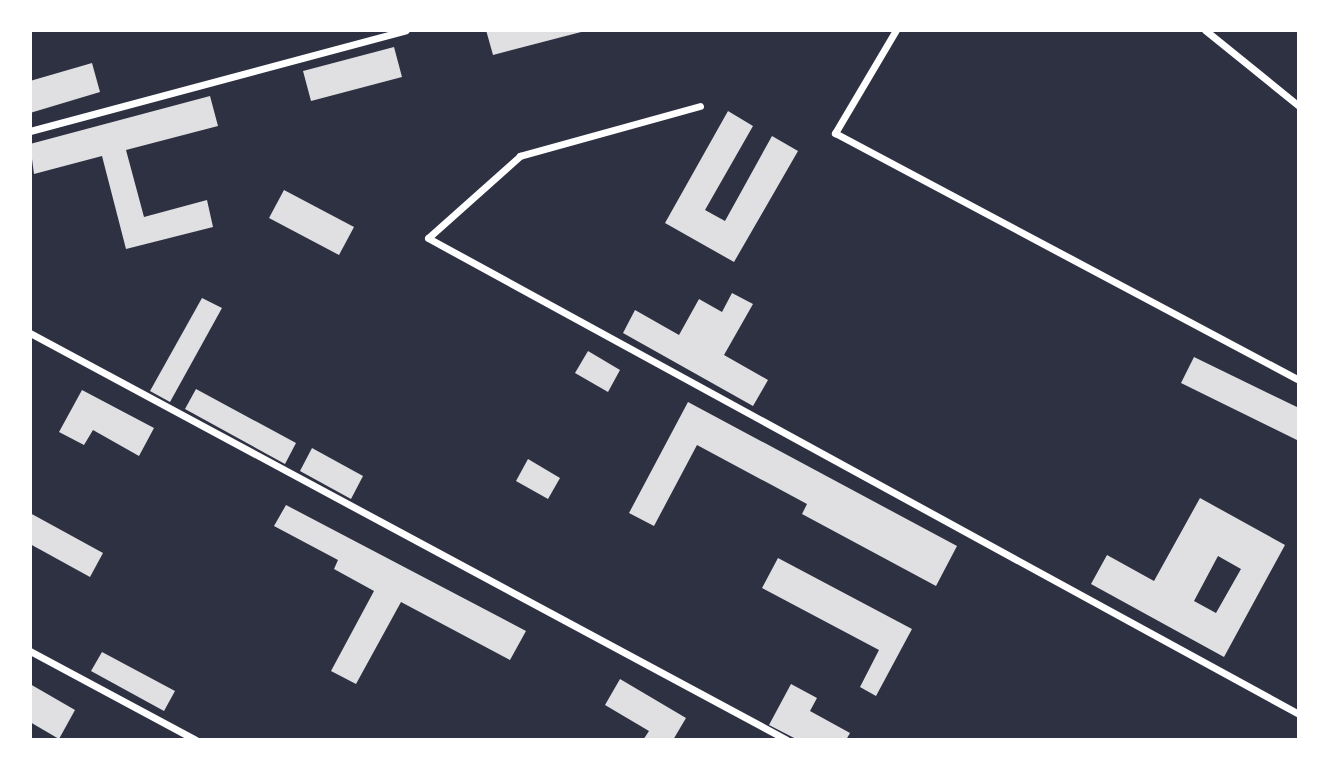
<!DOCTYPE html>
<html>
<head>
<meta charset="utf-8">
<style>
	body { margin:0 }
	#map { position:relative; width:1329px; height:770px; overflow:hidden; background:#2d3142; font-family:Quicksand,sans-serif }
	div>[style] { position:absolute }
	.building>* { inset:0; background:#e0e0e3 }
	.minor>* { height:7px; margin:-3.5px; padding:0 3.5px; transform-origin:3.5px; border-radius:3.5px; background:#fff }
	span { translate:-50% -50%; white-space:nowrap; text-align:center; line-height:1.15; -webkit-text-stroke:7px #fff; paint-order:stroke }
	.frame { position:absolute; inset:0; border:32px solid #fff; pointer-events:none }
</style>
</head>
<body>
<div id="map">
	<div class="building">
		<i style="clip-path:polygon(486px 30px,585px 30px,585px 31px,493px 55px)"></i>
		<i style="clip-path:polygon(394px 47px,402px 77px,311px 101px,303px 71px)"></i>
		<i style="clip-path:polygon(92px 63px,100px 92px,30px 113px,30px 81px)"></i>
		<i style="clip-path:polygon(210px 96px,218px 126px,126px 150px,144px 217px,207px 200px,213px 227px,126px 249px,102px 156px,34px 174px,30px 144px)"></i>
		<i style="clip-path:polygon(728px 111px,753px 126px,705px 210px,725px 221px,772px 136px,798px 151px,734px 262px,665px 223px)"></i>
		<i style="clip-path:polygon(284px 190px,354px 227px,339px 255px,269px 218px)"></i>
		<i style="clip-path:polygon(732px 293px,753px 304px,724px 355px,768px 380px,753px 406px,623px 333px,635px 310px,679px 335px,699px 299px,722px 312px)"></i>
		<i style="clip-path:polygon(202px 298px,222px 308px,170px 402px,150px 391px)"></i>
		<i style="clip-path:polygon(588px 351px,620px 370px,608px 392px,575px 373px)"></i>
		<i style="clip-path:polygon(1194px 357px,1299px 408px,1299px 441px,1181px 383px)"></i>
		<i style="clip-path:polygon(196px 389px,296px 443px,285px 464px,185px 409px)"></i>
		<i style="clip-path:polygon(82px 390px,154px 428px,139px 456px,93px 430px,84px 445px,59px 432px)"></i>
		<i style="clip-path:polygon(688px 402px,957px 546px,936px 586px,802px 514px,807px 504px,697px 445px,654px 526px,629px 513px)"></i>
		<i style="clip-path:polygon(312px 448px,363px 476px,351px 499px,300px 471px)"></i>
		<i style="clip-path:polygon(528px 459px,560px 478px,548px 499px,516px 481px)"></i>
		<i style="clip-path:polygon(evenodd,1200px 498px,1285px 545px,1224px 657px,1091px 584px,1107px 555px,1154px 581px,1200px 498px,1218px 556px,1241px 569px,1216px 613px,1194px 601px,1218px 556px)"></i>
		<i style="clip-path:polygon(286px 505px,526px 631px,510px 660px,401px 602px,356px 684px,331px 671px,374px 591px,334px 569px,338px 560px,274px 526px)"></i>
		<i style="clip-path:polygon(30px 513px,103px 553px,90px 577px,30px 544px)"></i>
		<i style="clip-path:polygon(778px 558px,912px 629px,876px 696px,860px 687px,879px 650px,762px 588px)"></i>
		<i style="clip-path:polygon(102px 652px,175px 691px,164px 711px,91px 671px)"></i>
		<i style="clip-path:polygon(620px 679px,686px 718px,673px 740px,643px 740px,649px 731px,605px 705px)"></i>
		<i style="clip-path:polygon(30px 684px,75px 710px,59px 739px,30px 722px)"></i>
		<i style="clip-path:polygon(791px 684px,817px 698px,810px 711px,850px 733px,846px 740px,798px 740px,769px 725px)"></i>
	</div>
	<div class="minor">
		<i style="left:896px;top:30px;width:120px;rotate:120.6deg"></i>
		<i style="left:835px;top:133px;width:526px;rotate:28.03deg"></i>
		<i style="left:1205px;top:30px;width:121px;rotate:39deg"></i>
		<i style="left:700px;top:106px;width:187px;rotate:164.5deg"></i>
		<i style="left:520px;top:156px;width:123px;rotate:138.3deg"></i>
		<i style="left:428px;top:238px;width:993px;rotate:28.66deg"></i>
		<i style="left:30px;top:131px;width:389px;rotate:-15deg"></i>
		<i style="left:30px;top:333px;width:859px;rotate:28.26deg"></i>
		<i style="left:30px;top:651px;width:188px;rotate:28.2deg"></i>
	</div>
	<div class="frame"></div>
</div>
</body>
</html>
